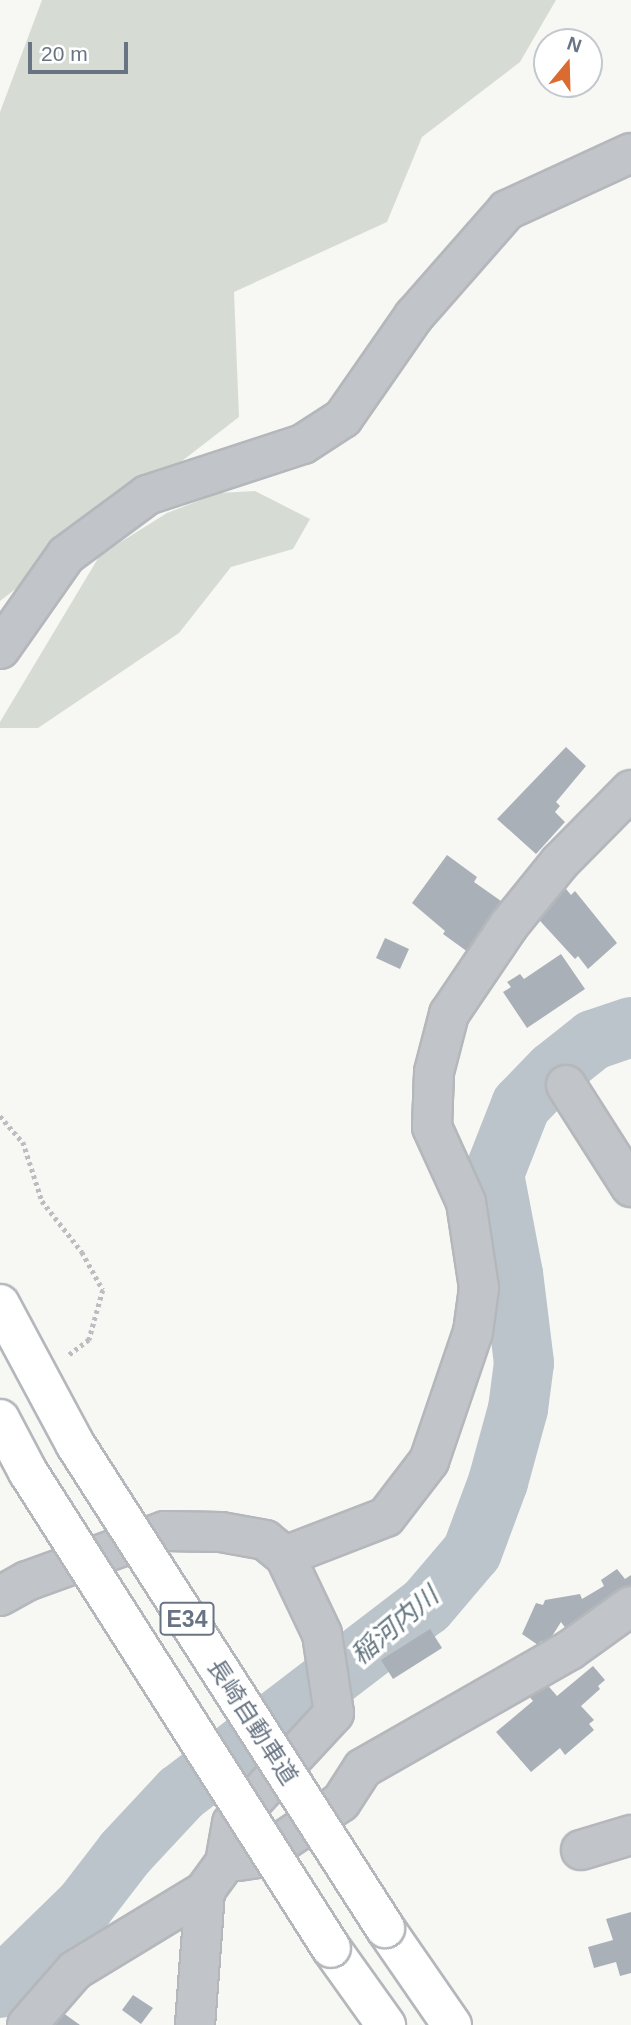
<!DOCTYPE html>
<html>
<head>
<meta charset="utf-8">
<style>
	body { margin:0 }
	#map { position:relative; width:631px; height:2025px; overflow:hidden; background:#f7f7f4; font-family:Arial,"Noto Sans JP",sans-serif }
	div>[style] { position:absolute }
	.green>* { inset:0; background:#d6dcd4 }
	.river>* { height:60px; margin:-30px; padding:0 30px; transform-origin:30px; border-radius:30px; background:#bbc4ca }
	.building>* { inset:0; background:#aab0b7 }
	.path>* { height:4.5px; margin-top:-2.25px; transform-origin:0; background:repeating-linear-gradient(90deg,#bbbdc0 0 3.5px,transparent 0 7px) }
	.roads { filter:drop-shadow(2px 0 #b4b7bb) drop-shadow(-2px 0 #b4b7bb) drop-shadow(0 2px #b4b7bb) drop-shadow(0 -2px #b4b7bb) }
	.minor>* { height:38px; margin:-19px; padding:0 19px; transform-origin:19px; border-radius:19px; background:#c1c4c8 }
	.highway>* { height:38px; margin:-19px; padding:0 19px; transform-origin:19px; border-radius:19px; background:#fff }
	.bridges { filter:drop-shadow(2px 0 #b4b7bb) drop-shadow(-2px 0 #b4b7bb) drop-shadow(0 2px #b4b7bb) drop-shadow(0 -2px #b4b7bb) }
	.highway-bridge>* { height:38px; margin:-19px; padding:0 19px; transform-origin:19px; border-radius:19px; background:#fff }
	span { translate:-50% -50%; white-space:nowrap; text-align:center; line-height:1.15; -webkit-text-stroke:7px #fff; paint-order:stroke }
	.shield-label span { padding:2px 5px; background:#fff; border:2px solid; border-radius:5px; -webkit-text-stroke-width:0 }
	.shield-label { font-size:23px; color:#687484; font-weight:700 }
	.street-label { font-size:24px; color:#687484 }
	.water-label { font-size:26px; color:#63757f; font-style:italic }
	.north { position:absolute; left:533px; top:28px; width:70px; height:70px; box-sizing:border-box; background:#fff; border:2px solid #c3c7ce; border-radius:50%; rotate:19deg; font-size:19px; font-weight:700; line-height:28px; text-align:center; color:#687484 }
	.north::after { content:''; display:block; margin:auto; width:24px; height:32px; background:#da6c32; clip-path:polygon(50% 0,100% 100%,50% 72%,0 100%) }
	.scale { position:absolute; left:28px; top:42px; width:100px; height:32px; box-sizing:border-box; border:4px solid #687484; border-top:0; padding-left:9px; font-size:21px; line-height:24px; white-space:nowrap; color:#687484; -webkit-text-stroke:5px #fff; paint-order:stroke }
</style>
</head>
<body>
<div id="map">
	<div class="green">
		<i style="clip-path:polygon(42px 0,556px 0,520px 62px,422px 137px,387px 222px,234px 292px,239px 417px,0 601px,0 112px)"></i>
		<i style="clip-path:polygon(255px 491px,310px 519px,293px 549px,231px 567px,179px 633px,38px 728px,0 728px,0 722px,100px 555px,167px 513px,219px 493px)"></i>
	</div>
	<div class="river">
		<i style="left:0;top:1988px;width:119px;rotate:-44.3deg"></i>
		<i style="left:85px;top:1905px;width:66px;rotate:-52.4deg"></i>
		<i style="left:125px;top:1853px;width:82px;rotate:-47deg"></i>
		<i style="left:181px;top:1793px;width:308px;rotate:-37.4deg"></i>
		<i style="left:426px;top:1606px;width:71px;rotate:-49.6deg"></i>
		<i style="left:472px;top:1552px;width:75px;rotate:-69.6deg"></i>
		<i style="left:498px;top:1482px;width:76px;rotate:-74.7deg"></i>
		<i style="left:518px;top:1409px;width:46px;rotate:-82.6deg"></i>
		<i style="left:524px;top:1363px;width:90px;rotate:-97deg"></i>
		<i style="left:513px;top:1274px;width:102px;rotate:-100.8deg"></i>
		<i style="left:494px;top:1174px;width:74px;rotate:-68.6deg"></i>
		<i style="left:521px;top:1105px;width:47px;rotate:-45.9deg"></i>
		<i style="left:554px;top:1071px;width:50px;rotate:-38.5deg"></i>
		<i style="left:593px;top:1040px;width:40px;rotate:-18.9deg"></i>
	</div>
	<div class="building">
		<i style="clip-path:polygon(566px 747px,586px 766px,556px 802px,560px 806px,555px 812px,565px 822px,536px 854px,497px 819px)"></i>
		<i style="clip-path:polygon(447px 855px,477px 877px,474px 882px,501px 901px,495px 910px,501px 915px,472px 955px,443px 934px,445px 931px,412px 903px)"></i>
		<i style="clip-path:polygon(562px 884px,571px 895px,575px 891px,617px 943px,588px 969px,578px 956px,575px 959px,531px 911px)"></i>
		<i style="clip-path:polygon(385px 938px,409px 949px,400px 969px,376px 958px)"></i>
		<i style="clip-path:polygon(561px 954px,585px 989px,527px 1028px,503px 992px,511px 987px,507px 982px,520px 974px,524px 979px)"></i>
		<i style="clip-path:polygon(617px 1569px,625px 1579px,631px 1575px,631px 1597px,569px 1633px,561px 1622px,547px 1644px,541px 1641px,538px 1645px,522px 1634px,536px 1603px,543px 1605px,545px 1600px,580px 1594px,582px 1599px,604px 1586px,601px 1580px)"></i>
		<i style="clip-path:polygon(430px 1629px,442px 1648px,393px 1679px,381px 1660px)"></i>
		<i style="clip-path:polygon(593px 1666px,605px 1680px,598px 1686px,600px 1689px,581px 1706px,594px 1720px,589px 1724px,594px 1730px,565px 1755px,560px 1748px,531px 1772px,496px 1732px,533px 1701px,528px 1695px,544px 1681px,557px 1696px)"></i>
		<i style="clip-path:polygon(631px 1912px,631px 1973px,620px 1976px,616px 1962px,594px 1968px,588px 1947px,613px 1940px,606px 1919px)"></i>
		<i style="clip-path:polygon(133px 1995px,153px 2008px,141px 2024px,122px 2010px)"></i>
		<i style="clip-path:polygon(59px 2010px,80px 2025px,49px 2025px)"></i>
	</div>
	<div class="path">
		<i style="left:0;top:1116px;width:35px;rotate:49deg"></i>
		<i style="left:23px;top:1142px;width:62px;rotate:72.1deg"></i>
		<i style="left:42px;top:1201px;width:65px;rotate:51.9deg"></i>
		<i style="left:82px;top:1252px;width:43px;rotate:61.1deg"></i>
		<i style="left:103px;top:1290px;width:52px;rotate:105.6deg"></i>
		<i style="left:89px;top:1340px;width:26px;rotate:143deg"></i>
	</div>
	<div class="roads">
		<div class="minor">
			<i style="left:0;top:649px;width:115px;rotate:-54.9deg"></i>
			<i style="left:66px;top:555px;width:101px;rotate:-36.5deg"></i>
			<i style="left:147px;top:495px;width:164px;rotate:-18.1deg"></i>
			<i style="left:303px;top:444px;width:48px;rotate:-33deg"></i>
			<i style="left:343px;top:418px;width:124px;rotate:-55.2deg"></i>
			<i style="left:414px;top:316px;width:141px;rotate:-48.7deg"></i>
			<i style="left:507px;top:210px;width:136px;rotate:-24.7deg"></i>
			<i style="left:566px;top:1085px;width:121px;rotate:57.5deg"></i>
			<i style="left:285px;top:1556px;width:108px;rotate:-21.1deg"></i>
			<i style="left:386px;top:1517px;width:71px;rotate:-52.5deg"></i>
			<i style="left:429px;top:1461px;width:136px;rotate:-71.2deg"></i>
			<i style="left:473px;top:1332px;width:44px;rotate:-82.2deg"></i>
			<i style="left:479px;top:1288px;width:87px;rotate:-98.6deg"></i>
			<i style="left:466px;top:1202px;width:82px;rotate:-114.4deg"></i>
			<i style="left:432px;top:1127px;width:55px;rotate:-87.9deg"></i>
			<i style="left:434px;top:1072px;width:60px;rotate:-75.5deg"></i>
			<i style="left:449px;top:1014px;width:107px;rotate:-56deg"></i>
			<i style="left:509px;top:925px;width:81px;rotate:-51deg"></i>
			<i style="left:560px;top:862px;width:101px;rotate:-45.4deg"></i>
			<i style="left:0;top:1596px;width:31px;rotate:-29deg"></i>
			<i style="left:27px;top:1581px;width:147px;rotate:-19.9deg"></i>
			<i style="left:165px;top:1531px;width:56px;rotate:1deg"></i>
			<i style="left:221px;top:1532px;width:45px;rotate:10.3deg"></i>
			<i style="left:265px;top:1540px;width:26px;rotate:39deg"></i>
			<i style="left:285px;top:1556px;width:86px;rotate:64.6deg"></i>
			<i style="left:322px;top:1634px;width:80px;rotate:81.4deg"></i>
			<i style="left:334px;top:1713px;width:150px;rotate:132.8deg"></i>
			<i style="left:232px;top:1823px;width:41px;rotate:99.9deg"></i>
			<i style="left:225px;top:1863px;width:34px;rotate:126deg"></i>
			<i style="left:205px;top:1891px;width:152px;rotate:148.7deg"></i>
			<i style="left:75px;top:1970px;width:73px;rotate:131.1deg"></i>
			<i style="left:581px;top:1850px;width:52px;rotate:-16.7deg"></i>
			<i style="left:238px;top:1861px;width:20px;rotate:-9deg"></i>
			<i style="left:258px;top:1858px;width:100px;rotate:-34deg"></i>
			<i style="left:341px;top:1802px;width:40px;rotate:-57.1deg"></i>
			<i style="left:363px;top:1768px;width:238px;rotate:-29.7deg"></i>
			<i style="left:570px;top:1650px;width:75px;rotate:-35.8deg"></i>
			<i style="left:195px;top:2025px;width:134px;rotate:-85.7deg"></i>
		</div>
		<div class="highway">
			<i style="left:385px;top:1928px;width:118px;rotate:55.4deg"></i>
			<i style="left:331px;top:1948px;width:95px;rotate:54.5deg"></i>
		</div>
	</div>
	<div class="bridges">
		<div class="highway-bridge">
			<i style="left:0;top:1304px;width:159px;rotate:61.8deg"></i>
			<i style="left:75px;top:1444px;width:575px;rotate:57.36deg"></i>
			<i style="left:0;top:1419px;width:60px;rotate:62.2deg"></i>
			<i style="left:28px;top:1472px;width:564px;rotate:57.52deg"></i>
		</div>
	</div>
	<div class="shield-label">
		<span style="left:187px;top:1619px">E34</span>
	</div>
	<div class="street-label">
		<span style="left:253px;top:1722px;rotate:57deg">長崎自動車道</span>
	</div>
	<div class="water-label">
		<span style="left:395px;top:1626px;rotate:-40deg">稲河内川</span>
	</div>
	<div class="north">N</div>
	<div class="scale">20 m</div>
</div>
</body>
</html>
